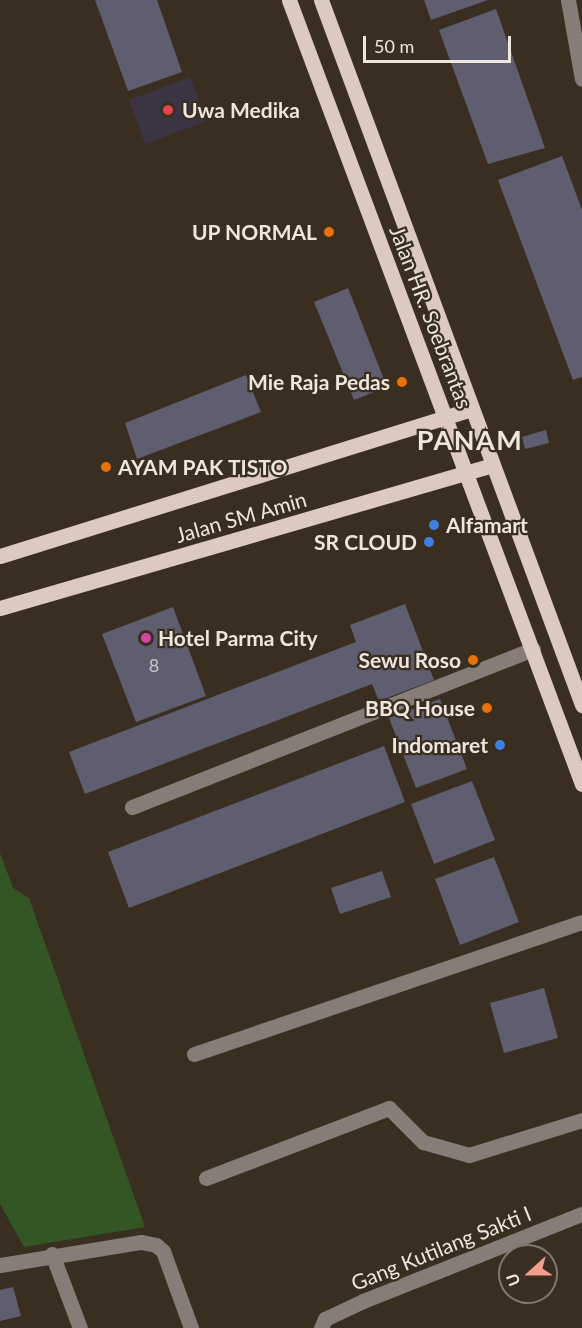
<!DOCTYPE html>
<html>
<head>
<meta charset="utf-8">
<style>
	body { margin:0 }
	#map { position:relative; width:582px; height:1328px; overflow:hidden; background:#392e20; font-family:Lato,sans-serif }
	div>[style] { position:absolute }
	.medical>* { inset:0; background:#3b3445 }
	.green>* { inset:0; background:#345624 }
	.building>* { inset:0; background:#5f5e70 }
	.minor>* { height:15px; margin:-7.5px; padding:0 7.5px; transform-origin:7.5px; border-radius:7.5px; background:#867d78 }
	.major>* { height:15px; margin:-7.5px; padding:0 7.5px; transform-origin:7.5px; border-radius:7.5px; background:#dccabf }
	.dots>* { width:16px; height:16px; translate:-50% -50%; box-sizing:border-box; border:3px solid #392e20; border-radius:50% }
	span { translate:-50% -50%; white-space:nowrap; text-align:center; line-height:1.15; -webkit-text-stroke:4.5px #392e20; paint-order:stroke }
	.number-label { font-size:18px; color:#cac5c2 }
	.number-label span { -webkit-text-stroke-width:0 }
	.poi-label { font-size:21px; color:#eee7de; font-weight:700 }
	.left { translate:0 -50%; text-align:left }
	.right { translate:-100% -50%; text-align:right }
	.street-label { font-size:21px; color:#eee7de }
	.district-label { font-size:27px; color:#eee7de; font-weight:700; letter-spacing:1.5px }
	.north { position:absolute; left:498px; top:1244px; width:60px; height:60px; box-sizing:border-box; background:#392e20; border:2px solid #81786c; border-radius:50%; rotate:249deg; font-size:16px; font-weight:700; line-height:24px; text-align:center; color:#eee7de }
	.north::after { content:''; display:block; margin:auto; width:21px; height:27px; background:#f59c91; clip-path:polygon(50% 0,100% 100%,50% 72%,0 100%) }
	.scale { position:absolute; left:363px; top:36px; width:148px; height:27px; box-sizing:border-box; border:3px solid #eee7de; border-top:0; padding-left:8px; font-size:18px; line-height:21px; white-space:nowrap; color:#eee7de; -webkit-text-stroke:4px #392e20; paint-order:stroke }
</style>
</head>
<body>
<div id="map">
	<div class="medical">
		<i style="clip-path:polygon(190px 77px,207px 121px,145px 144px,129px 100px)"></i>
	</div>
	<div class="green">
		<i style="clip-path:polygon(0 853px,13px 888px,29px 898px,145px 1227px,24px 1247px,0 1204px)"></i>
	</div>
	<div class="building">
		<i style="clip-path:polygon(95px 0,157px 0,182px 72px,128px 91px)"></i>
		<i style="clip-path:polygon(424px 0,488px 0,431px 20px)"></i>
		<i style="clip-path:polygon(496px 9px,545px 148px,488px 164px,439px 30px)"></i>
		<i style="clip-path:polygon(562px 156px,582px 210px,582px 377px,573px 380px,498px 180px)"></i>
		<i style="clip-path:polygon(348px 288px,387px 387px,354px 400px,314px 302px)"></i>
		<i style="clip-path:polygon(246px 375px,261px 412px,137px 459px,125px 423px)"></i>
		<i style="clip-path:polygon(546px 430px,549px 443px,525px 449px,522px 437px)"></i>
		<i style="clip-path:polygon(405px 604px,434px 680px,379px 701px,372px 684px,85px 794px,69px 752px,356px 642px,350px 625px)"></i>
		<i style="clip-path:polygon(173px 607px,206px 696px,136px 722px,102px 634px)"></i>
		<i style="clip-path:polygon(440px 699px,467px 769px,416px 788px,389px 718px)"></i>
		<i style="clip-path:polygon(384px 746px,405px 802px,129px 908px,108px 852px)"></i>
		<i style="clip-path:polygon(472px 781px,495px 840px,434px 864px,411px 804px)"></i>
		<i style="clip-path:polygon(494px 857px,519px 922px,460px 945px,435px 879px)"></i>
		<i style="clip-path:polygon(382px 871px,391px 897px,340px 914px,331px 888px)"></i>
		<i style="clip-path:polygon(544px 988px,558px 1038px,504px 1053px,490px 1003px)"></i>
		<i style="clip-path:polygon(13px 1287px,21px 1316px,0 1321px,0 1290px)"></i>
	</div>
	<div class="minor">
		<i style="left:568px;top:0;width:80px;rotate:80deg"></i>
		<i style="left:132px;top:807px;width:431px;rotate:-21.5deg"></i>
		<i style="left:194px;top:1054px;width:410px;rotate:-18.8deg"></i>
		<i style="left:206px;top:1178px;width:196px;rotate:-20.9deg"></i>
		<i style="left:389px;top:1108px;width:48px;rotate:45deg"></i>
		<i style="left:423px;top:1142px;width:48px;rotate:15.8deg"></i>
		<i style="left:469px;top:1155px;width:118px;rotate:-17.2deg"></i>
		<i style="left:52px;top:1254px;width:79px;rotate:69.3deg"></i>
		<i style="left:0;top:1265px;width:143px;rotate:-9.3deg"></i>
		<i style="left:141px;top:1242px;width:15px;rotate:11deg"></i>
		<i style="left:156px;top:1245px;width:9px;rotate:41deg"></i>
		<i style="left:163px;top:1251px;width:82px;rotate:70deg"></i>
		<i style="left:321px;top:1328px;width:10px;rotate:-66deg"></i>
		<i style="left:325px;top:1319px;width:42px;rotate:-25.3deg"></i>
		<i style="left:363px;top:1301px;width:236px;rotate:-21.7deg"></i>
	</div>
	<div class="major">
		<i style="left:289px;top:0;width:837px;rotate:69.51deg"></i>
		<i style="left:321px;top:0;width:752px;rotate:69.68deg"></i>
		<i style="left:0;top:556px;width:493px;rotate:-17.3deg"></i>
		<i style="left:0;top:608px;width:513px;rotate:-16.18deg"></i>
	</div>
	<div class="dots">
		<i style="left:168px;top:110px;background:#e0444e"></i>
		<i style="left:329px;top:232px;background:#e8710a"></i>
		<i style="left:402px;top:382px;background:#e8710a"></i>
		<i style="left:106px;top:467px;background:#e8710a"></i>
		<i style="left:434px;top:525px;background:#3f7fe0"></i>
		<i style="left:429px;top:542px;background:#3f7fe0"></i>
		<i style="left:146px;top:638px;background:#d1479c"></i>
		<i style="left:473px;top:660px;background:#e8710a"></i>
		<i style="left:487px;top:708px;background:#e8710a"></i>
		<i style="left:500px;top:745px;background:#3f7fe0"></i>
	</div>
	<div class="number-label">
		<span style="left:154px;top:665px">8</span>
	</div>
	<div class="poi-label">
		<span class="left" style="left:182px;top:110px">Uwa Medika</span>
		<span class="right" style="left:317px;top:232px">UP NORMAL</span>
		<span class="right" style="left:390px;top:382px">Mie Raja Pedas</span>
		<span class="left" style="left:118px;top:467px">AYAM PAK TISTO</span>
		<span class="left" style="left:446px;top:525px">Alfamart</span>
		<span class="right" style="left:417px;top:542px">SR CLOUD</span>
		<span class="left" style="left:158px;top:638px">Hotel Parma City</span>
		<span class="right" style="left:461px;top:660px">Sewu Roso</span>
		<span class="right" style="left:475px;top:708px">BBQ House</span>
		<span class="right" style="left:488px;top:745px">Indomaret</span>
	</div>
	<div class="street-label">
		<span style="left:431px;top:317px;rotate:69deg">Jalan HR. Soebrantas</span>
		<span style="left:241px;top:517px;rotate:-16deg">Jalan SM Amin</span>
		<span style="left:441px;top:1248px;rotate:-22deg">Gang Kutilang Sakti I</span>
	</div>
	<div class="district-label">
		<span style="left:470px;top:440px">PANAM</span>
	</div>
	<div class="north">U</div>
	<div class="scale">50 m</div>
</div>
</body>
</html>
